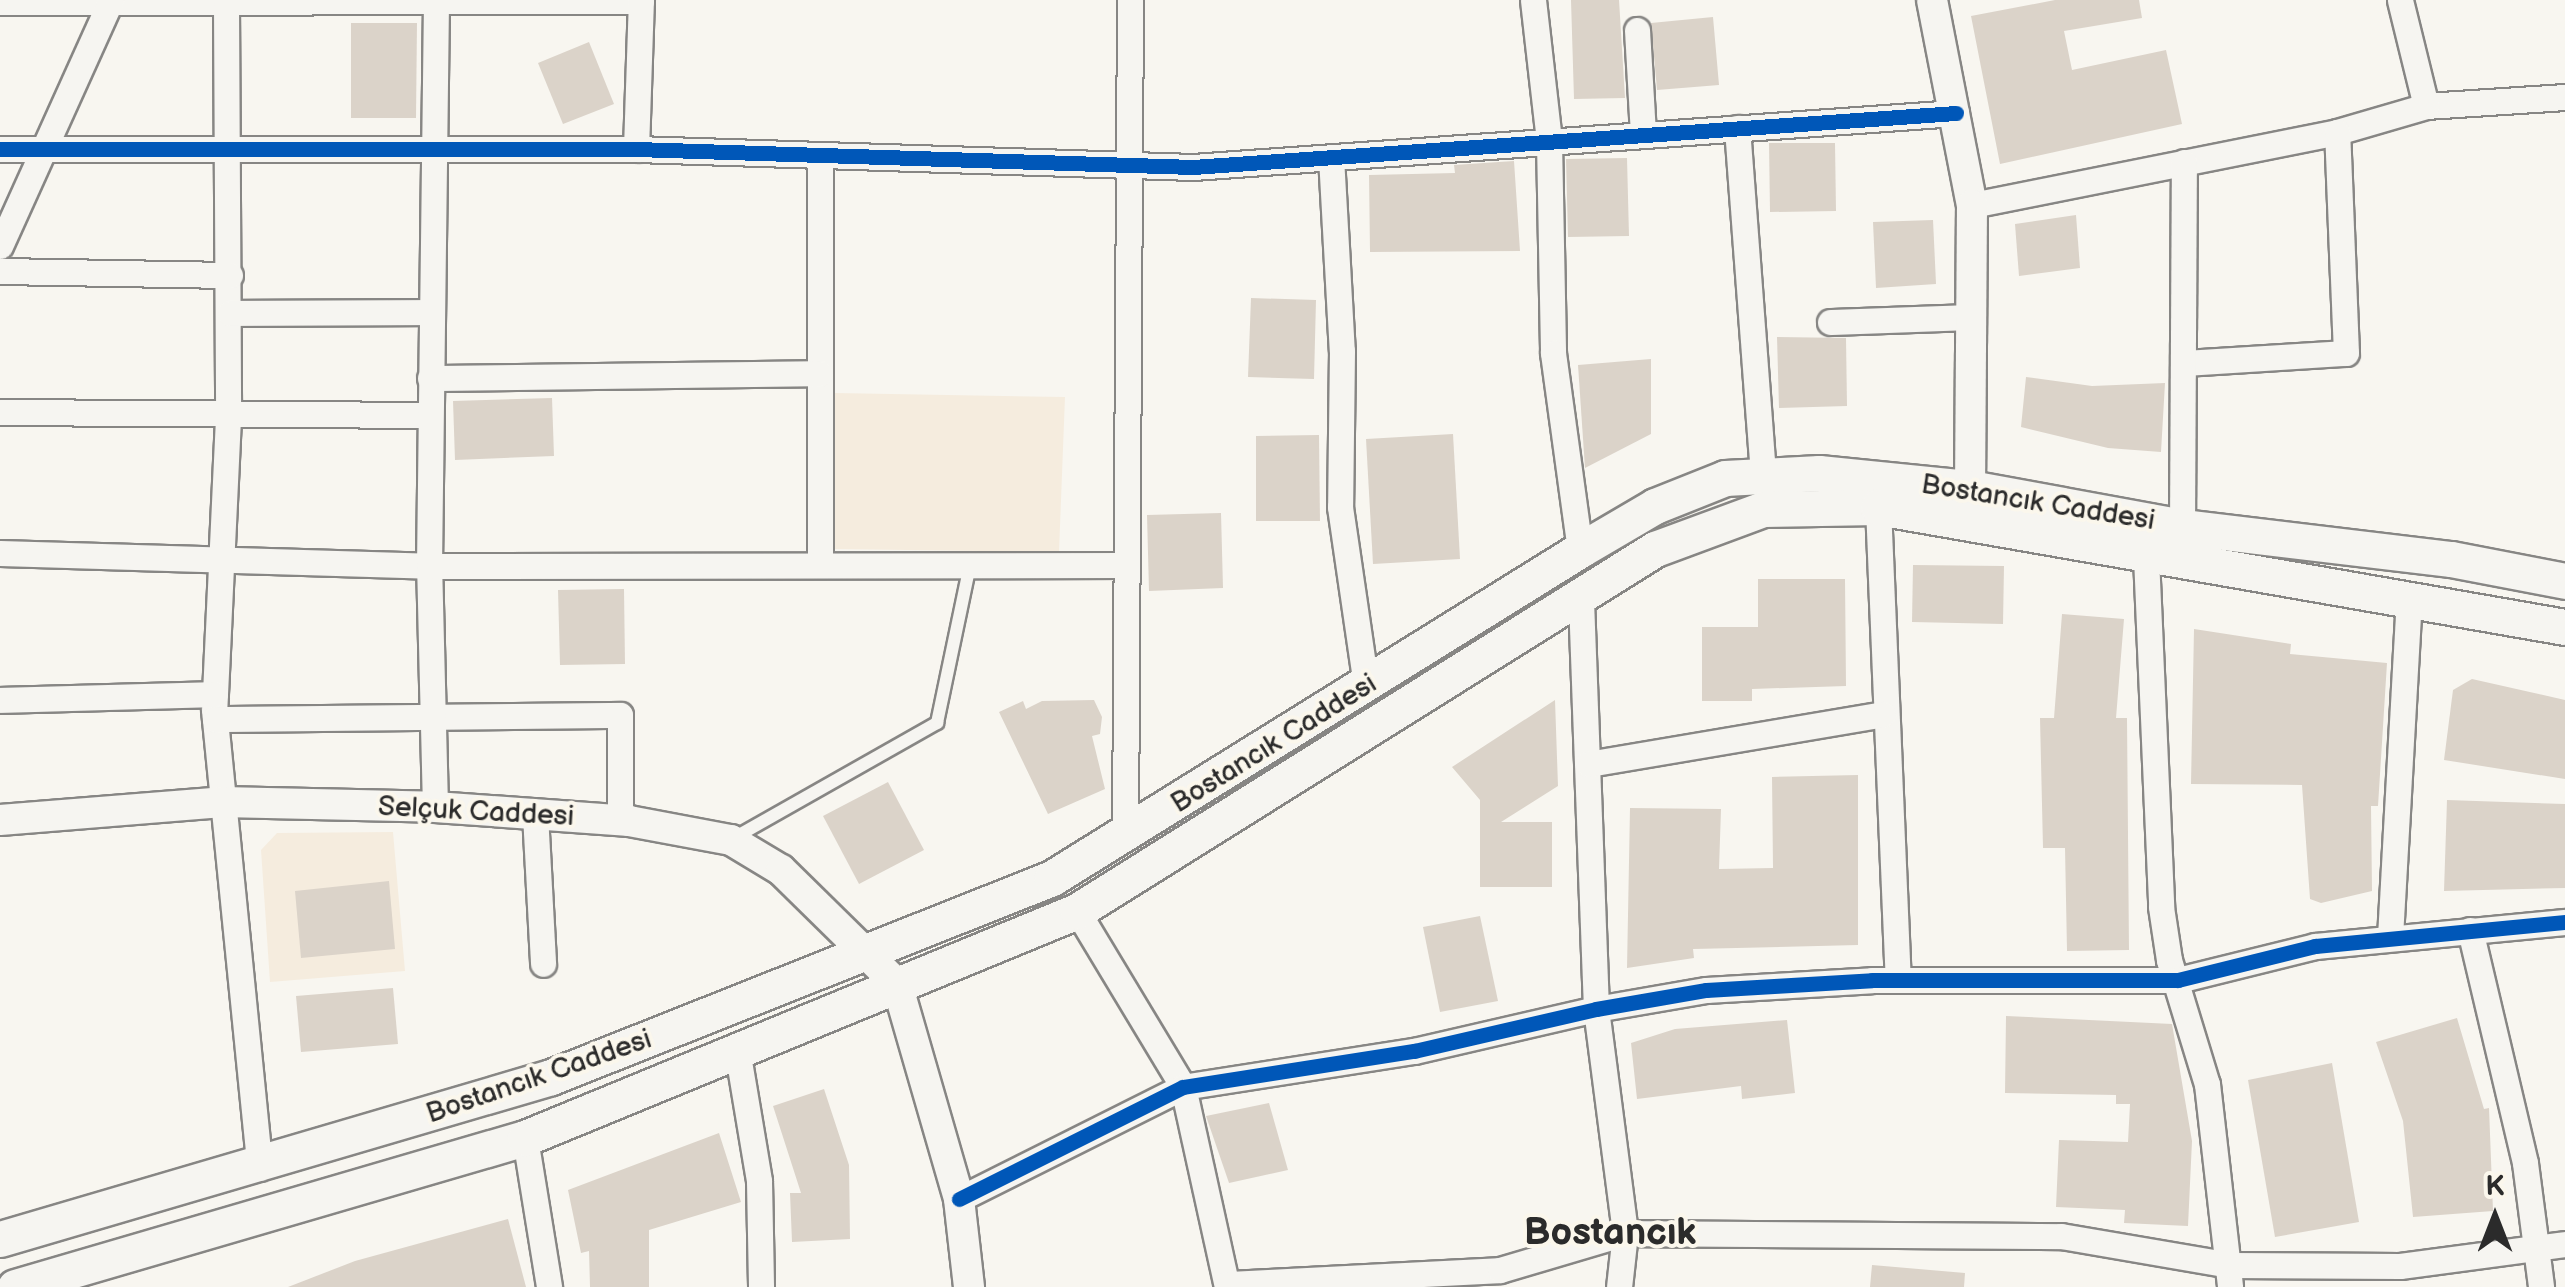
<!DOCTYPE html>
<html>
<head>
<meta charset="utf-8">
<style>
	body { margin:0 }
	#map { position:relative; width:2565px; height:1287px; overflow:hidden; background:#f8f6f0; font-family:"Balsamiq Sans",sans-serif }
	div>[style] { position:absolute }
	.built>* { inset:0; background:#f5ecde }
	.building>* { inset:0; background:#dbd3c9 }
	.roads { filter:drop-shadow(2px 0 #878684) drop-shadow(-2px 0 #878684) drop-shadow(0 2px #878684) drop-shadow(0 -2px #878684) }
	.service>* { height:12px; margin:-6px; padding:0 6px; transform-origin:6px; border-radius:6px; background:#f6f5f1 }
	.minor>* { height:25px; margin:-12.5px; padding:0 12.5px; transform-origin:12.5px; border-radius:12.5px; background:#f6f5f1 }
	.tertiary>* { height:30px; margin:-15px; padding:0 15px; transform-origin:15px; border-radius:15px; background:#f6f5f1 }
	.secondary>* { height:35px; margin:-17.5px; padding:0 17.5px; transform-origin:17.5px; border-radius:17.5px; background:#f6f5f1 }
	.cycleway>* { height:15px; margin:-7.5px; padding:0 7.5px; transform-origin:7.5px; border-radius:7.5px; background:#0057b8 }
	span { translate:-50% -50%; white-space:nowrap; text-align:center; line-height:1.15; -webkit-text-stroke:8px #fbf7ec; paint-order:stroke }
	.street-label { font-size:28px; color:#2b2b2b }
	.district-label { font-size:38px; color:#2b2b2b; font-weight:700 }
	.north { position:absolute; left:2445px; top:1167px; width:100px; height:100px; -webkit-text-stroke:8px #fbf7ec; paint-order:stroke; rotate:0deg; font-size:28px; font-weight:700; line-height:40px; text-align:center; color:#2b2b2b }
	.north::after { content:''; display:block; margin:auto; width:35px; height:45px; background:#2b2b2b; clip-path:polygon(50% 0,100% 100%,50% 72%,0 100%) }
</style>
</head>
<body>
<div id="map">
	<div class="built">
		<i style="clip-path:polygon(835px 393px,1065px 397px,1059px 552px,835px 549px)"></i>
		<i style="clip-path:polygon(393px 832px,405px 971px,270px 982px,261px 850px,277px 833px)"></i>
	</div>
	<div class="building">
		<i style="clip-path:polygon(1571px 0,1619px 0,1625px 98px,1574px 99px)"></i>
		<i style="clip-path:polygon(2055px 0,2139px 0,2142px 18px,2064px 31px,2072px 70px,2166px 50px,2182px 124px,2000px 164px,1971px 16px)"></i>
		<i style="clip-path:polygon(1713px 17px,1719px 85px,1657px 90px,1651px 23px)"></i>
		<i style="clip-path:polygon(351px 23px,417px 23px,416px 118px,351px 118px)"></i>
		<i style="clip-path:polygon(589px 42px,614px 104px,563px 124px,538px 63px)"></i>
		<i style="clip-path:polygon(1769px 143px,1835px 143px,1836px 211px,1770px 212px)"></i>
		<i style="clip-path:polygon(1627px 158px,1629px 236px,1568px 237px,1566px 159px)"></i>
		<i style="clip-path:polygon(1514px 161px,1520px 251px,1370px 252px,1369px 175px,1455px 173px,1454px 165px)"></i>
		<i style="clip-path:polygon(2076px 215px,2080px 268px,2019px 276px,2015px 224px)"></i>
		<i style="clip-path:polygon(1933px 220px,1936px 284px,1876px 288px,1873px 222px)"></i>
		<i style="clip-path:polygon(1251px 298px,1316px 300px,1314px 379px,1248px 377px)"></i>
		<i style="clip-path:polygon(1777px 337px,1846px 338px,1847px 406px,1779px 408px)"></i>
		<i style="clip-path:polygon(1651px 359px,1651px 434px,1585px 468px,1578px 365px)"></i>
		<i style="clip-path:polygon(2026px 377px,2092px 386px,2165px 383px,2161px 452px,2108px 448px,2021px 427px)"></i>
		<i style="clip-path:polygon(552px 398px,554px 456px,455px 460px,453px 401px)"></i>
		<i style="clip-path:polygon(1453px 434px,1460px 559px,1373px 564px,1366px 439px)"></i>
		<i style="clip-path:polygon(1319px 435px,1320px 521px,1256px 521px,1256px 436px)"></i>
		<i style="clip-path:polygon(1221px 513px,1223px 588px,1149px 591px,1147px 515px)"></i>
		<i style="clip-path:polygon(1913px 565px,2004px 566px,2003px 624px,1912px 622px)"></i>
		<i style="clip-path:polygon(1758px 579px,1845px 579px,1846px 686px,1752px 689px,1752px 701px,1702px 701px,1702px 627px,1758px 627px)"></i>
		<i style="clip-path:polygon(624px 589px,625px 664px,560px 665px,558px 590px)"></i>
		<i style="clip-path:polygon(2062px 614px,2124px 619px,2116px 718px,2127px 718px,2129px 950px,2067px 951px,2065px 848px,2043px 848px,2040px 718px,2054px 718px)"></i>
		<i style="clip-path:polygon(2194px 629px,2291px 644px,2290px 654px,2387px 663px,2378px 806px,2371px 806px,2372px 891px,2321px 903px,2310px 899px,2302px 785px,2191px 784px)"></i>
		<i style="clip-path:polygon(2472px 679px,2565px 700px,2565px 779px,2444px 760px,2453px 690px)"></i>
		<i style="clip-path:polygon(1094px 700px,1102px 717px,1100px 734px,1092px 736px,1105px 789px,1048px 814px,999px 712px,1023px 701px,1026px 709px,1042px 701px)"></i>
		<i style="clip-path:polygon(1555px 700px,1558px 786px,1501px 822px,1552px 822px,1552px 887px,1480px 887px,1480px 800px,1452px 767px)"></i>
		<i style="clip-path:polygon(1858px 775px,1858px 945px,1693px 949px,1694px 958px,1627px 968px,1630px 808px,1721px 809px,1719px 869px,1773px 868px,1772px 777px)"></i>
		<i style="clip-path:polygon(888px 782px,924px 850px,859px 884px,823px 816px)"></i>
		<i style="clip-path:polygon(2447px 800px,2565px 804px,2565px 888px,2444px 891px)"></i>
		<i style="clip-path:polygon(389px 881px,395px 949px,301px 958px,295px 891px)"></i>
		<i style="clip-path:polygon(1480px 916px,1498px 1001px,1440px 1012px,1423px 927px)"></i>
		<i style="clip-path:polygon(393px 988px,398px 1044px,301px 1052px,296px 996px)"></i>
		<i style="clip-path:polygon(2006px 1016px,2172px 1024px,2192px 1141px,2188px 1226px,2124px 1223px,2125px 1210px,2056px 1207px,2059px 1140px,2128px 1142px,2130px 1104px,2116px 1104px,2116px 1095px,2005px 1093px)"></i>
		<i style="clip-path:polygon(2457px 1018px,2484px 1109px,2489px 1108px,2493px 1211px,2413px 1217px,2403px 1121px,2376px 1042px)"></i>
		<i style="clip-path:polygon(1787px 1020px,1795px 1093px,1742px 1099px,1741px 1086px,1637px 1099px,1631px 1043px,1675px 1029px)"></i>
		<i style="clip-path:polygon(2332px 1063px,2359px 1222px,2275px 1237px,2248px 1080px)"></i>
		<i style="clip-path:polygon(824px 1089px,849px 1165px,850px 1239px,792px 1242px,790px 1193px,801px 1193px,773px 1106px)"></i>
		<i style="clip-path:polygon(1269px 1103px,1288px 1170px,1229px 1183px,1206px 1116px)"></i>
		<i style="clip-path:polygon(719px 1133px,741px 1202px,649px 1230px,649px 1287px,590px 1287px,589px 1251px,581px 1253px,568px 1190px)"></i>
		<i style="clip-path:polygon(508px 1219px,526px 1287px,288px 1287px,355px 1261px)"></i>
		<i style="clip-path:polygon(1872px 1265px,1965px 1273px,1964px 1287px,1870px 1287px)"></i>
	</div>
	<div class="roads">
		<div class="service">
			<i style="left:732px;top:839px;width:236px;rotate:-29.5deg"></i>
			<i style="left:937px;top:723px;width:161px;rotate:-78.2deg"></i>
		</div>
		<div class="minor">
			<i style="left:1533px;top:0;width:142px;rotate:83.5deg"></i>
			<i style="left:1549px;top:141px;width:212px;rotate:88.9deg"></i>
			<i style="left:1553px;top:353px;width:199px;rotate:82.2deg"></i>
			<i style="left:0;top:2px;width:641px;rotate:-0.09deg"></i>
			<i style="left:226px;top:6px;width:412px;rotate:89.7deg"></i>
			<i style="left:228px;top:418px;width:292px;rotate:92.7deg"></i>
			<i style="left:214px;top:710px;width:460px;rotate:84.3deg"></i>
			<i style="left:1637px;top:30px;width:104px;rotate:86.7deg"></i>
			<i style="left:2426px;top:106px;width:139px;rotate:-3.7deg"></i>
			<i style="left:1737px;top:128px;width:349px;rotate:85.7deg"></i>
			<i style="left:0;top:149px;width:636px"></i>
			<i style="left:636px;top:149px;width:557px;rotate:1.85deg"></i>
			<i style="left:1193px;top:167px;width:765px;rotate:-4.05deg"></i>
			<i style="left:636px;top:149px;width:149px;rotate:-88.1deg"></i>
			<i style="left:820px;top:156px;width:409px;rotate:90deg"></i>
			<i style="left:1331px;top:157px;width:194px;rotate:86.8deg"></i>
			<i style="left:1342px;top:351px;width:156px;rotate:90.7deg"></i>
			<i style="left:1340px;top:507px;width:180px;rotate:81.7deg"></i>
			<i style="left:1972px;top:205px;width:372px;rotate:-11.3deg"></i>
			<i style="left:2337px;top:132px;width:93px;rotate:-16.3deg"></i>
			<i style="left:2426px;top:106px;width:109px;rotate:-103.8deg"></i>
			<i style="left:0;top:246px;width:270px;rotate:-65.7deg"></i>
			<i style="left:0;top:271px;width:230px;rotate:1deg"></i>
			<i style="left:230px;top:313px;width:201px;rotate:-0.3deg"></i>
			<i style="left:1830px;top:322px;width:142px;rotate:-2deg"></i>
			<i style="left:2185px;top:363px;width:161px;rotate:-3.6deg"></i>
			<i style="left:2346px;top:353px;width:221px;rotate:-92.3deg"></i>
			<i style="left:430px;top:378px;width:390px;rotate:-0.7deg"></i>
			<i style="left:0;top:412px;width:430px;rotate:0.4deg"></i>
			<i style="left:1878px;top:507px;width:473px;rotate:87.6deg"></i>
			<i style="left:2182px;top:527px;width:365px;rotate:-89.7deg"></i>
			<i style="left:0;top:553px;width:429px;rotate:1.7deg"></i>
			<i style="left:429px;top:566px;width:698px;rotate:-0.08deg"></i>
			<i style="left:2146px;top:557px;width:350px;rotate:87.5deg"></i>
			<i style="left:2161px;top:907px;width:54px;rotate:81.4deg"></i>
			<i style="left:2169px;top:960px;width:130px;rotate:73deg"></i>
			<i style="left:2207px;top:1084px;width:204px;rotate:83.5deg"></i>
			<i style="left:1581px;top:600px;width:409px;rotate:87.9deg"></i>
			<i style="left:1596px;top:1009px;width:226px;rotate:82.6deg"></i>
			<i style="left:1625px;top:1233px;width:54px;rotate:96.3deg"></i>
			<i style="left:0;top:700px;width:215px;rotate:-1.6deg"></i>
			<i style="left:215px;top:719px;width:405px;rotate:-0.6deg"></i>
			<i style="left:620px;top:715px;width:105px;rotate:90deg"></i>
			<i style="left:1588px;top:764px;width:299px;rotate:-9.6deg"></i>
			<i style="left:435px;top:807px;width:241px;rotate:-91.4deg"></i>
			<i style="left:429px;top:566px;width:566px;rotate:-89.29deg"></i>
			<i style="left:535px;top:814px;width:150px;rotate:86.9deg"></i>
			<i style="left:1125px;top:838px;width:838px;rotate:-89.66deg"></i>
			<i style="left:1077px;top:911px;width:205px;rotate:58.9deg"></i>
			<i style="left:1183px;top:1087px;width:205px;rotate:77.6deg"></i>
			<i style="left:2470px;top:930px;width:239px;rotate:76.7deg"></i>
			<i style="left:2525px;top:1163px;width:125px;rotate:82.6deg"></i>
			<i style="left:2390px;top:937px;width:340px;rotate:-86.8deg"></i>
			<i style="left:737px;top:1049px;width:134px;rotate:80.5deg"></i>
			<i style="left:759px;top:1181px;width:106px;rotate:88.9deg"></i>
			<i style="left:525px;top:1138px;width:151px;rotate:80.8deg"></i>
			<i style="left:959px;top:1199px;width:250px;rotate:-26.6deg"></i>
			<i style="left:1183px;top:1087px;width:234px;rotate:-8.9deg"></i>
			<i style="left:1414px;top:1051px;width:187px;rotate:-13deg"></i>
			<i style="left:1596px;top:1009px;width:112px;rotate:-9.8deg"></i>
			<i style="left:1706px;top:990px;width:166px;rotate:-3.4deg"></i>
			<i style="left:1872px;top:980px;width:306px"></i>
			<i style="left:2178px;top:980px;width:141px;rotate:-13.9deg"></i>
			<i style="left:2315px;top:946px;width:251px;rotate:-5.5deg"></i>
			<i style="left:1227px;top:1284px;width:273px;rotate:-2.9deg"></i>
			<i style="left:1500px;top:1270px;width:130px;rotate:-16.5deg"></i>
			<i style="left:1625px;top:1233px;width:436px;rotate:0.4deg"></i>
			<i style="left:2061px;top:1236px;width:171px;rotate:9.7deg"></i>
			<i style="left:2230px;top:1265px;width:170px;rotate:0.3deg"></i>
			<i style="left:2400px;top:1266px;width:166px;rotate:-7.6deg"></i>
		</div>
		<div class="tertiary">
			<i style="left:1932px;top:0;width:209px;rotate:79deg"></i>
			<i style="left:1972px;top:205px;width:283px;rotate:90.4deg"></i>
			<i style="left:0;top:820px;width:223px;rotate:-4.6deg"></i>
			<i style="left:222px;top:802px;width:213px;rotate:1.3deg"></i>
			<i style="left:435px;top:807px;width:195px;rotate:4.1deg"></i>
			<i style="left:629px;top:821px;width:104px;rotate:10.6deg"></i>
			<i style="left:731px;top:840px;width:58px;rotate:31deg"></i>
			<i style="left:781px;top:870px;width:163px;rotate:44.5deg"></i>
			<i style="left:897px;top:984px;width:224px;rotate:73.9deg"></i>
			<i style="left:959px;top:1199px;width:89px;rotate:83.5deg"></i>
		</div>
		<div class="secondary">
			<i style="left:0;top:1239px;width:574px;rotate:-16.38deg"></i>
			<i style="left:551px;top:1077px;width:539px;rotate:-21.66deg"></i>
			<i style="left:1052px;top:878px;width:622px;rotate:-31.85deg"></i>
			<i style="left:1580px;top:550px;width:87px;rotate:-30.4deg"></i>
			<i style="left:1655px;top:506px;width:75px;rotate:-21.8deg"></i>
			<i style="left:1725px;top:478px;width:94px;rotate:-3deg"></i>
			<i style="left:1819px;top:473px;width:152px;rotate:5.7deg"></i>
			<i style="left:1970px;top:488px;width:216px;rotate:10.4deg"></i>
			<i style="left:2182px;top:527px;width:271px;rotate:6.8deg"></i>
			<i style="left:2451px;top:559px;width:116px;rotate:10.9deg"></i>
			<i style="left:15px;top:1287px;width:531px;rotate:-16.29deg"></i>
			<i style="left:525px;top:1138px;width:597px;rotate:-22.35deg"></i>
			<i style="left:1077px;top:911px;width:682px;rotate:-32.06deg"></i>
			<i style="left:1655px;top:549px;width:115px;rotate:-20.3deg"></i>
			<i style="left:1763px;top:509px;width:115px;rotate:-1deg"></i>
			<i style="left:1878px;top:507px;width:697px;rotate:9.91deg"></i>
		</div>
	</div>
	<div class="cycleway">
		<i style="left:0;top:149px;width:636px"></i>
		<i style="left:636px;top:149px;width:557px;rotate:1.85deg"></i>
		<i style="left:1193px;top:167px;width:765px;rotate:-4.05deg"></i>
		<i style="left:959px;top:1199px;width:250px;rotate:-26.6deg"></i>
		<i style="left:1183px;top:1087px;width:234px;rotate:-8.9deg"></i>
		<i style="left:1414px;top:1051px;width:187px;rotate:-13deg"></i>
		<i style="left:1596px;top:1009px;width:112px;rotate:-9.8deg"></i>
		<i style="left:1706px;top:990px;width:166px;rotate:-3.4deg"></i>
		<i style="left:1872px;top:980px;width:306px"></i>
		<i style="left:2178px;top:980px;width:141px;rotate:-13.9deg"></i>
		<i style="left:2315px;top:946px;width:251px;rotate:-5.5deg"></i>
	</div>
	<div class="street-label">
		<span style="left:2038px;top:503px;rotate:9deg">Bostancık Caddesi</span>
		<span style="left:1274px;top:744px;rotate:-32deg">Bostancık Caddesi</span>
		<span style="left:476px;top:812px;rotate:3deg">Selçuk Caddesi</span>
		<span style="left:539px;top:1077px;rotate:-19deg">Bostancık Caddesi</span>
	</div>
	<div class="district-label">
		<span style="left:1610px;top:1233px">Bostancık</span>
	</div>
	<div class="north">K</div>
</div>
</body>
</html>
